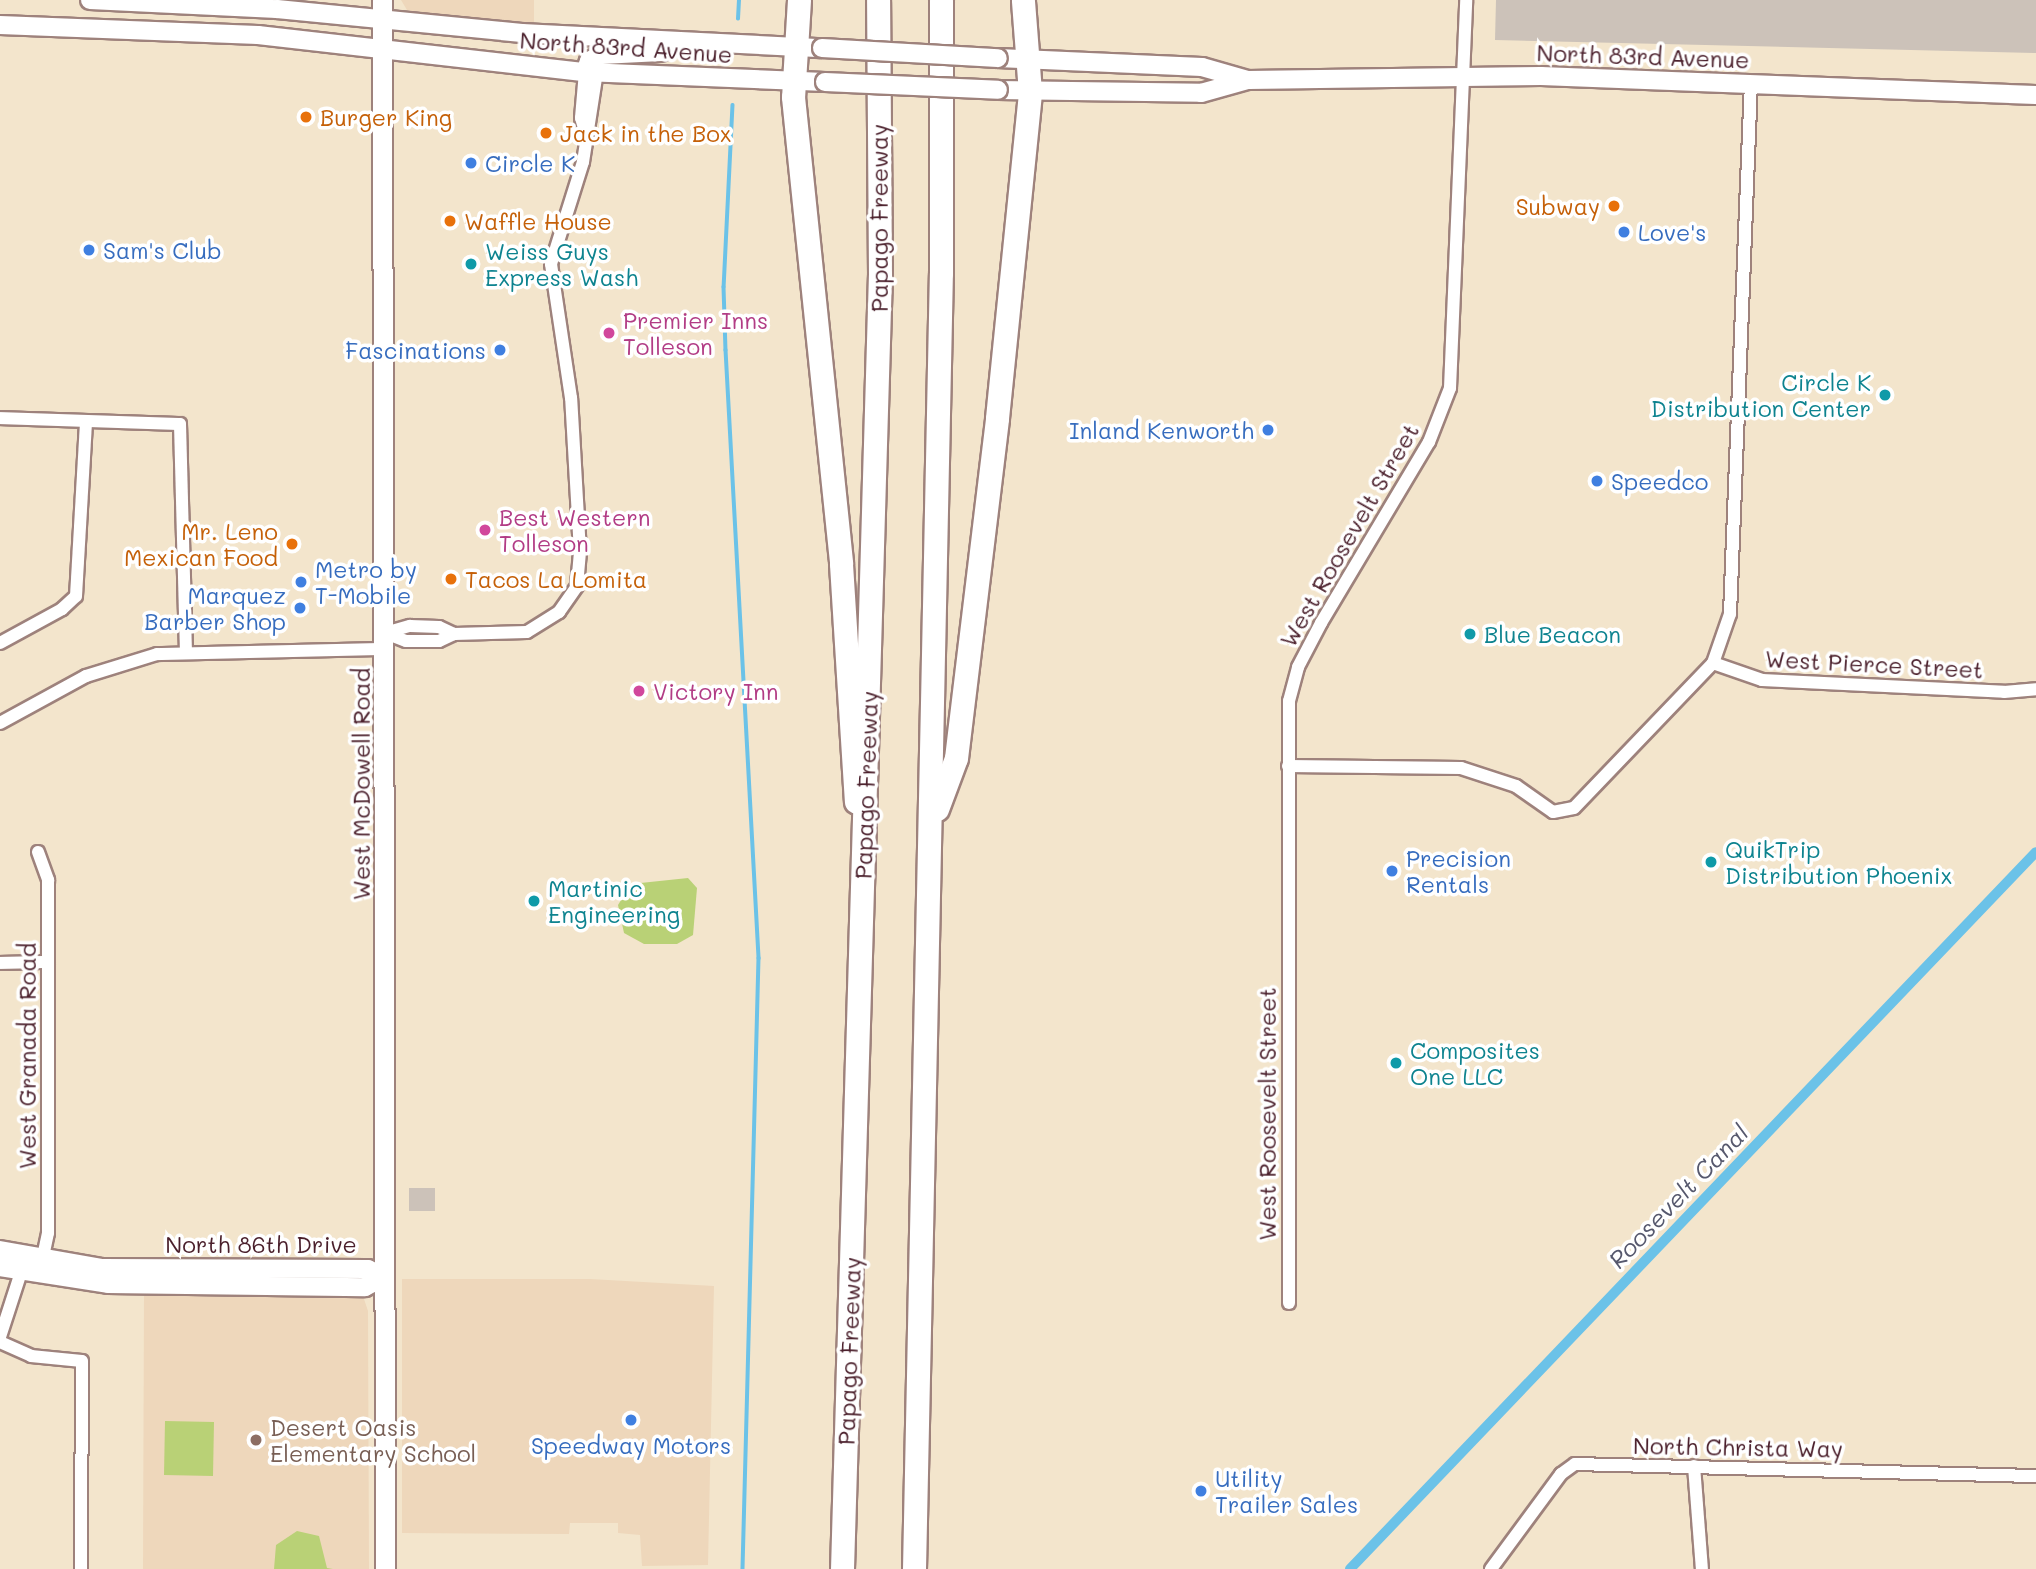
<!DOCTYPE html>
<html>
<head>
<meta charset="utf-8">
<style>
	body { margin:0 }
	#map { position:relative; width:2036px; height:1569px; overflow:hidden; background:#f3e5cc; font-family:Mali,sans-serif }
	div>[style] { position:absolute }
	.built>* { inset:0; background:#eed7bb }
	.industrial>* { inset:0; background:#ccc2b9 }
	.green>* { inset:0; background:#b9d176 }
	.stream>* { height:3.5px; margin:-1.75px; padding:0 1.75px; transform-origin:1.75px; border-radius:1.75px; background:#6bc2e8 }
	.canal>* { height:10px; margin:-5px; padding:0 5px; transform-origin:5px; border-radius:5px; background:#6bc2e8 }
	.roads { filter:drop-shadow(2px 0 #9e827c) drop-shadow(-2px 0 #9e827c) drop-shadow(0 2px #9e827c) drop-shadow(0 -2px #9e827c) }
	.street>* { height:12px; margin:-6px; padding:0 6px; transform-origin:6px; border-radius:6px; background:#fff }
	.secondary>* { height:18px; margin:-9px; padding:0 9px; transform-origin:9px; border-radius:9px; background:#fff }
	.primary>* { height:19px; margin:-9.5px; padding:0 9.5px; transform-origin:9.5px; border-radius:9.5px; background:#fff }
	.highway>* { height:23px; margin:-11.5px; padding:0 11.5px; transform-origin:11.5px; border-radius:11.5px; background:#fff }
	.bridges { filter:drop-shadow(2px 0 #9e827c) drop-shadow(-2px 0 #9e827c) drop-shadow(0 2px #9e827c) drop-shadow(0 -2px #9e827c) }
	.secondary-bridge>* { height:18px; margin:-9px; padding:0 9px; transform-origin:9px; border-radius:9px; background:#fff }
	.dots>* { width:19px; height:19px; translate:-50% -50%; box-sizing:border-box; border:4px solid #fff; border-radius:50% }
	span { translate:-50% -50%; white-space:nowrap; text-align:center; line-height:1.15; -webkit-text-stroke:7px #fff; paint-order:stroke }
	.street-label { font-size:23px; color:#4a1f2b }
	.food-label { font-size:23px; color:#c56008 }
	.left { translate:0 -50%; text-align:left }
	.right { translate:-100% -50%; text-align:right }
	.shop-label { font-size:23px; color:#366cbe }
	.culture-label { font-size:23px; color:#0d838f }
	.hotel-label { font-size:23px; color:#b23c85 }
	.education-label { font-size:23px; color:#785e54 }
	.water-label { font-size:24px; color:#56586d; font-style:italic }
</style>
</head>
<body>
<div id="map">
	<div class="built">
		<i style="clip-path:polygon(401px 0,534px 0,534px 25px,427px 17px,407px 10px)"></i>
		<i style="clip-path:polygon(402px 1279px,590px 1279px,714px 1286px,708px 1565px,642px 1566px,640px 1535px,618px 1533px,618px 1523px,570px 1523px,569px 1534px,402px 1533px)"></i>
		<i style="clip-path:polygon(144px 1293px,363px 1296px,368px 1311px,369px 1569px,143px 1569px)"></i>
	</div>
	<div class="industrial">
		<i style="clip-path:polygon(1496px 0,2036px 0,2036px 53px,1495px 40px)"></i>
		<i style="clip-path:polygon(409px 1188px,435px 1188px,435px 1211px,409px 1211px)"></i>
	</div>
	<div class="green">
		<i style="clip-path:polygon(688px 878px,697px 888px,693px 935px,677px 944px,644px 944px,624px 933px,618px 905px,631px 884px)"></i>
		<i style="clip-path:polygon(165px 1421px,214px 1422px,213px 1476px,164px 1475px)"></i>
		<i style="clip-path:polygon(297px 1531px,319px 1536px,327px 1568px,333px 1569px,274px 1569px,276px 1545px)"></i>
	</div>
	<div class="stream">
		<i style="left:738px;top:19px;width:19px;rotate:-87deg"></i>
		<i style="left:733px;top:105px;width:182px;rotate:92.8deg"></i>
		<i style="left:724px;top:287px;width:63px;rotate:88.2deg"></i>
		<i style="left:726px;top:350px;width:609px;rotate:86.89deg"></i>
		<i style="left:759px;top:958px;width:611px;rotate:91.5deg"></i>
	</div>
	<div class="canal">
		<i style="left:1350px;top:1569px;width:992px;rotate:-46.27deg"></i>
	</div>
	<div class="roads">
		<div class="street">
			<i style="left:585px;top:72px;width:46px;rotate:95deg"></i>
			<i style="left:581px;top:118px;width:17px;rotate:73deg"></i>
			<i style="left:0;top:418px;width:180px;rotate:1.9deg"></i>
			<i style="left:180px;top:424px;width:226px;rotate:88.5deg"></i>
			<i style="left:385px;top:633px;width:26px;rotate:-16deg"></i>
			<i style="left:410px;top:626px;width:29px;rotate:2deg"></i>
			<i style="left:439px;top:627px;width:17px;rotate:25deg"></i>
			<i style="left:454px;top:634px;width:73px;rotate:-1.6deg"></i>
			<i style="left:527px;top:632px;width:38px;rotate:-32deg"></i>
			<i style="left:559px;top:612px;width:32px;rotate:-55deg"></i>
			<i style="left:577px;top:586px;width:34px;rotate:-85deg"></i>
			<i style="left:580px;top:552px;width:154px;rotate:-93.3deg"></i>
			<i style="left:571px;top:398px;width:135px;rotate:-98.5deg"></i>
			<i style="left:551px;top:264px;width:107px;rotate:-72.6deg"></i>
			<i style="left:583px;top:162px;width:91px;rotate:-81.2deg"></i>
			<i style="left:385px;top:633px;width:22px;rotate:21deg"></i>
			<i style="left:406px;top:641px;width:33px"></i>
			<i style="left:439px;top:641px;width:17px;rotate:-25deg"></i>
			<i style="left:0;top:643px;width:71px;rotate:-28.7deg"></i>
			<i style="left:62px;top:609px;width:19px;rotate:-43deg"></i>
			<i style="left:76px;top:596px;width:175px;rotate:-86.7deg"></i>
			<i style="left:1713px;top:663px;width:52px;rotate:19.1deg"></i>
			<i style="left:1762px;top:680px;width:242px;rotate:2.8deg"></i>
			<i style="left:2004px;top:692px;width:32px;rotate:-5deg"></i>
			<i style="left:0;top:723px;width:98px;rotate:-28.7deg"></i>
			<i style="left:86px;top:676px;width:74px;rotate:-17.2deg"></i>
			<i style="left:157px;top:654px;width:228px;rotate:-1.3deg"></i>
			<i style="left:1288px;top:766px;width:173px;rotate:0.7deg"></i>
			<i style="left:1461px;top:768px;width:58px;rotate:18.1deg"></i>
			<i style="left:1516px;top:786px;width:45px;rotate:35.1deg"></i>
			<i style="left:1553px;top:812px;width:21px;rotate:-11deg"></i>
			<i style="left:1574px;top:808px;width:201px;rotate:-46.2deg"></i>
			<i style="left:1713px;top:663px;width:52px;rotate:-70.9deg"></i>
			<i style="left:1730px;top:614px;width:531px;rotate:-87.74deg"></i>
			<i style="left:38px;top:852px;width:30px;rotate:70deg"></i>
			<i style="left:48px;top:880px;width:353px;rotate:90deg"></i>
			<i style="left:48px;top:1233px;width:29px;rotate:102deg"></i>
			<i style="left:0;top:963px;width:48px;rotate:-1.2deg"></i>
			<i style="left:1289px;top:1303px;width:602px;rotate:-90deg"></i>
			<i style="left:1289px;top:701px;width:35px;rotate:-75deg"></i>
			<i style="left:1298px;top:667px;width:50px;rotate:-62.4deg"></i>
			<i style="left:1321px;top:623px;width:211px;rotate:-59.2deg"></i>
			<i style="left:1429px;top:442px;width:58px;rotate:-68.7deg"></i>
			<i style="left:1450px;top:388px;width:388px;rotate:-87.6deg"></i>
			<i style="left:0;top:1337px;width:68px;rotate:-72.1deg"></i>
			<i style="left:0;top:1342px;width:34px;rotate:24deg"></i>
			<i style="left:31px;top:1356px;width:51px;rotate:5.6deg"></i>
			<i style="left:82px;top:1361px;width:208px;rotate:90.3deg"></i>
			<i style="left:1694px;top:1466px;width:103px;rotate:85.6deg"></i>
			<i style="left:1491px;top:1569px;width:118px;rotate:-53.6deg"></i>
			<i style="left:1561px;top:1474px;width:17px;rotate:-36deg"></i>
			<i style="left:1575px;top:1464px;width:461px;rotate:1.5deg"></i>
		</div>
		<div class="secondary">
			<i style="left:90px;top:0;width:187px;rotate:2.8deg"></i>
			<i style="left:277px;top:9px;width:246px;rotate:5.6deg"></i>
			<i style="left:522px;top:33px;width:300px;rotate:2.9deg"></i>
			<i style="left:0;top:25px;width:258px;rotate:2.2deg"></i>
			<i style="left:258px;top:35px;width:329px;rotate:6.5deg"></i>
			<i style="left:585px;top:72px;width:240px;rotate:2.4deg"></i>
			<i style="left:998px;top:58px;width:204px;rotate:2.5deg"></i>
			<i style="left:1202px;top:67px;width:48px;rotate:15.8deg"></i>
			<i style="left:585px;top:72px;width:12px;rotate:-70deg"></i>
			<i style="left:589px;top:61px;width:13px;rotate:-27deg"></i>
			<i style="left:601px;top:55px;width:60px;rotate:-2.9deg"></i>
			<i style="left:661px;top:52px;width:16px;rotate:-22deg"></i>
			<i style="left:998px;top:90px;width:203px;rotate:0.8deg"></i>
			<i style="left:1201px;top:93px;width:49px;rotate:-15.5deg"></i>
			<i style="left:1248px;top:80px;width:293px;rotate:-0.8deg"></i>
			<i style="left:1541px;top:76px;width:495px;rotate:2.2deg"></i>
			<i style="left:0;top:1250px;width:104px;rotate:10deg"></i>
			<i style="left:102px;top:1268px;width:266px;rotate:0.2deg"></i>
			<i style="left:368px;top:1269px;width:18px;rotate:27deg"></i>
			<i style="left:0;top:1267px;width:109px;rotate:8.9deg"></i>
			<i style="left:108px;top:1284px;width:257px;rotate:0.7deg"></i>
			<i style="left:365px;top:1287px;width:21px;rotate:-28deg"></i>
		</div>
		<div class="primary">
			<i style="left:382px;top:0;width:1569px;rotate:89.89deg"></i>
		</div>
		<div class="highway">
			<i style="left:799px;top:0;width:97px;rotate:93.5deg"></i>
			<i style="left:793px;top:97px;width:469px;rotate:84.1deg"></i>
			<i style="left:841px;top:564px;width:238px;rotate:86.4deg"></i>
			<i style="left:937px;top:809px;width:54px;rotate:-69.6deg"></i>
			<i style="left:956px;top:758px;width:342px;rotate:-83.1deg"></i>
			<i style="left:997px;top:418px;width:328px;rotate:-84.2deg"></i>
			<i style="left:1030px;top:92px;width:92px;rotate:-94.4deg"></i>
			<i style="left:842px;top:1569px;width:1295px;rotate:-88.32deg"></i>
			<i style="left:880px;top:275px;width:275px;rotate:-90.4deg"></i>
			<i style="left:914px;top:1569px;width:1296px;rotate:-88.81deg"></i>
			<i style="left:941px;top:273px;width:273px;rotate:-90deg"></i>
		</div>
	</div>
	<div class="bridges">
		<div class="secondary-bridge">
			<i style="left:822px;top:48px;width:176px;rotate:3.3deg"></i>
			<i style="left:825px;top:82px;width:173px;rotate:2.6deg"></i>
		</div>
	</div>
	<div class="dots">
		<i style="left:306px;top:117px;background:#e8710a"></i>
		<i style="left:546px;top:133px;background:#e8710a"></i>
		<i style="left:471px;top:163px;background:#3f7fe0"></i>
		<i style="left:1614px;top:206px;background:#e8710a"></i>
		<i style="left:450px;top:221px;background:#e8710a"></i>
		<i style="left:1624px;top:232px;background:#3f7fe0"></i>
		<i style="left:89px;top:250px;background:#3f7fe0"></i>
		<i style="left:471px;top:264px;background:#0f9aa8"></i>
		<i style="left:609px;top:333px;background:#d1479c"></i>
		<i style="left:500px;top:350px;background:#3f7fe0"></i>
		<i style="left:1885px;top:395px;background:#0f9aa8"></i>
		<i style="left:1268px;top:430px;background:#3f7fe0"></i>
		<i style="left:1597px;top:481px;background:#3f7fe0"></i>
		<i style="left:485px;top:530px;background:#d1479c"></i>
		<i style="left:292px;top:544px;background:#e8710a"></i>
		<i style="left:451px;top:579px;background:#e8710a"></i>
		<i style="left:301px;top:582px;background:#3f7fe0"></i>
		<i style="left:300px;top:608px;background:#3f7fe0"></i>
		<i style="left:1470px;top:634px;background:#0f9aa8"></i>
		<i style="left:639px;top:691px;background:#d1479c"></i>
		<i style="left:1711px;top:862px;background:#0f9aa8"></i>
		<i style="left:1392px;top:871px;background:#3f7fe0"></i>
		<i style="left:534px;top:901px;background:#0f9aa8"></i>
		<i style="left:1396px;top:1063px;background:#0f9aa8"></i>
		<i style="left:631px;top:1420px;background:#3f7fe0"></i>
		<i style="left:256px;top:1440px;background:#8d6e63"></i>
		<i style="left:1201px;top:1491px;background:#3f7fe0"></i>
	</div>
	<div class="street-label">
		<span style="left:626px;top:47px;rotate:4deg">North 83rd Avenue</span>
		<span style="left:1643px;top:56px;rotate:2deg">North 83rd Avenue</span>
		<span style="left:879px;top:218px;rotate:-90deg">Papago Freeway</span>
		<span style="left:1349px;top:535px;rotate:-60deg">West Roosevelt Street</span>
		<span style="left:1874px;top:664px;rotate:3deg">West Pierce Street</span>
		<span style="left:361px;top:784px;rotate:-90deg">West McDowell Road</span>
		<span style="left:866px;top:785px;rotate:-88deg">Papago Freeway</span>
		<span style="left:27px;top:1056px;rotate:-90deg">West Granada Road</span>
		<span style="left:1267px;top:1114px;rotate:-90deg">West Roosevelt Street</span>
		<span style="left:261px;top:1244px">North 86th Drive</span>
		<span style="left:849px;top:1351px;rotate:-88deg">Papago Freeway</span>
		<span style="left:1738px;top:1447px;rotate:1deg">North Christa Way</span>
	</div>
	<div class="food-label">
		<span class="left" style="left:320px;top:117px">Burger King</span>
		<span class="left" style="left:560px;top:133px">Jack in the Box</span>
		<span class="right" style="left:1600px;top:206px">Subway</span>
		<span class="left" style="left:464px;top:221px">Waffle House</span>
		<span class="right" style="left:278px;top:544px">Mr. Leno<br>Mexican Food</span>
		<span class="left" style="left:465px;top:579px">Tacos La Lomita</span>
	</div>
	<div class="shop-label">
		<span class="left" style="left:485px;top:163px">Circle K</span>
		<span class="left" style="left:1638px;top:232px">Love's</span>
		<span class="left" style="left:103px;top:250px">Sam's Club</span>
		<span class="right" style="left:486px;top:350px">Fascinations</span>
		<span class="right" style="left:1254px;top:430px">Inland Kenworth</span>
		<span class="left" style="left:1611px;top:481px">Speedco</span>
		<span class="left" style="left:315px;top:582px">Metro by<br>T-Mobile</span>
		<span class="right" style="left:286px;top:608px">Marquez<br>Barber Shop</span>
		<span class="left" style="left:1406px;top:871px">Precision<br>Rentals</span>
		<span style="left:631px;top:1445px">Speedway Motors</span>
		<span class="left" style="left:1215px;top:1491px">Utility<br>Trailer Sales</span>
	</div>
	<div class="culture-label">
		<span class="left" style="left:485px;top:264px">Weiss Guys<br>Express Wash</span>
		<span class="right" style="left:1871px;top:395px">Circle K<br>Distribution Center</span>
		<span class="left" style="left:1484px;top:634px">Blue Beacon</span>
		<span class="left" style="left:1725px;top:862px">QuikTrip<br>Distribution Phoenix</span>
		<span class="left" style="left:548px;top:901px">Martinic<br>Engineering</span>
		<span class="left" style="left:1410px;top:1063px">Composites<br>One LLC</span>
	</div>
	<div class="hotel-label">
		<span class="left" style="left:623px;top:333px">Premier Inns<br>Tolleson</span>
		<span class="left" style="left:499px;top:530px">Best Western<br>Tolleson</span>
		<span class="left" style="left:653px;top:691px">Victory Inn</span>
	</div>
	<div class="education-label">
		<span class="left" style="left:270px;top:1440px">Desert Oasis<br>Elementary School</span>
	</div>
	<div class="water-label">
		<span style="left:1678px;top:1196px;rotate:-46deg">Roosevelt Canal</span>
	</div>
</div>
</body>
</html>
